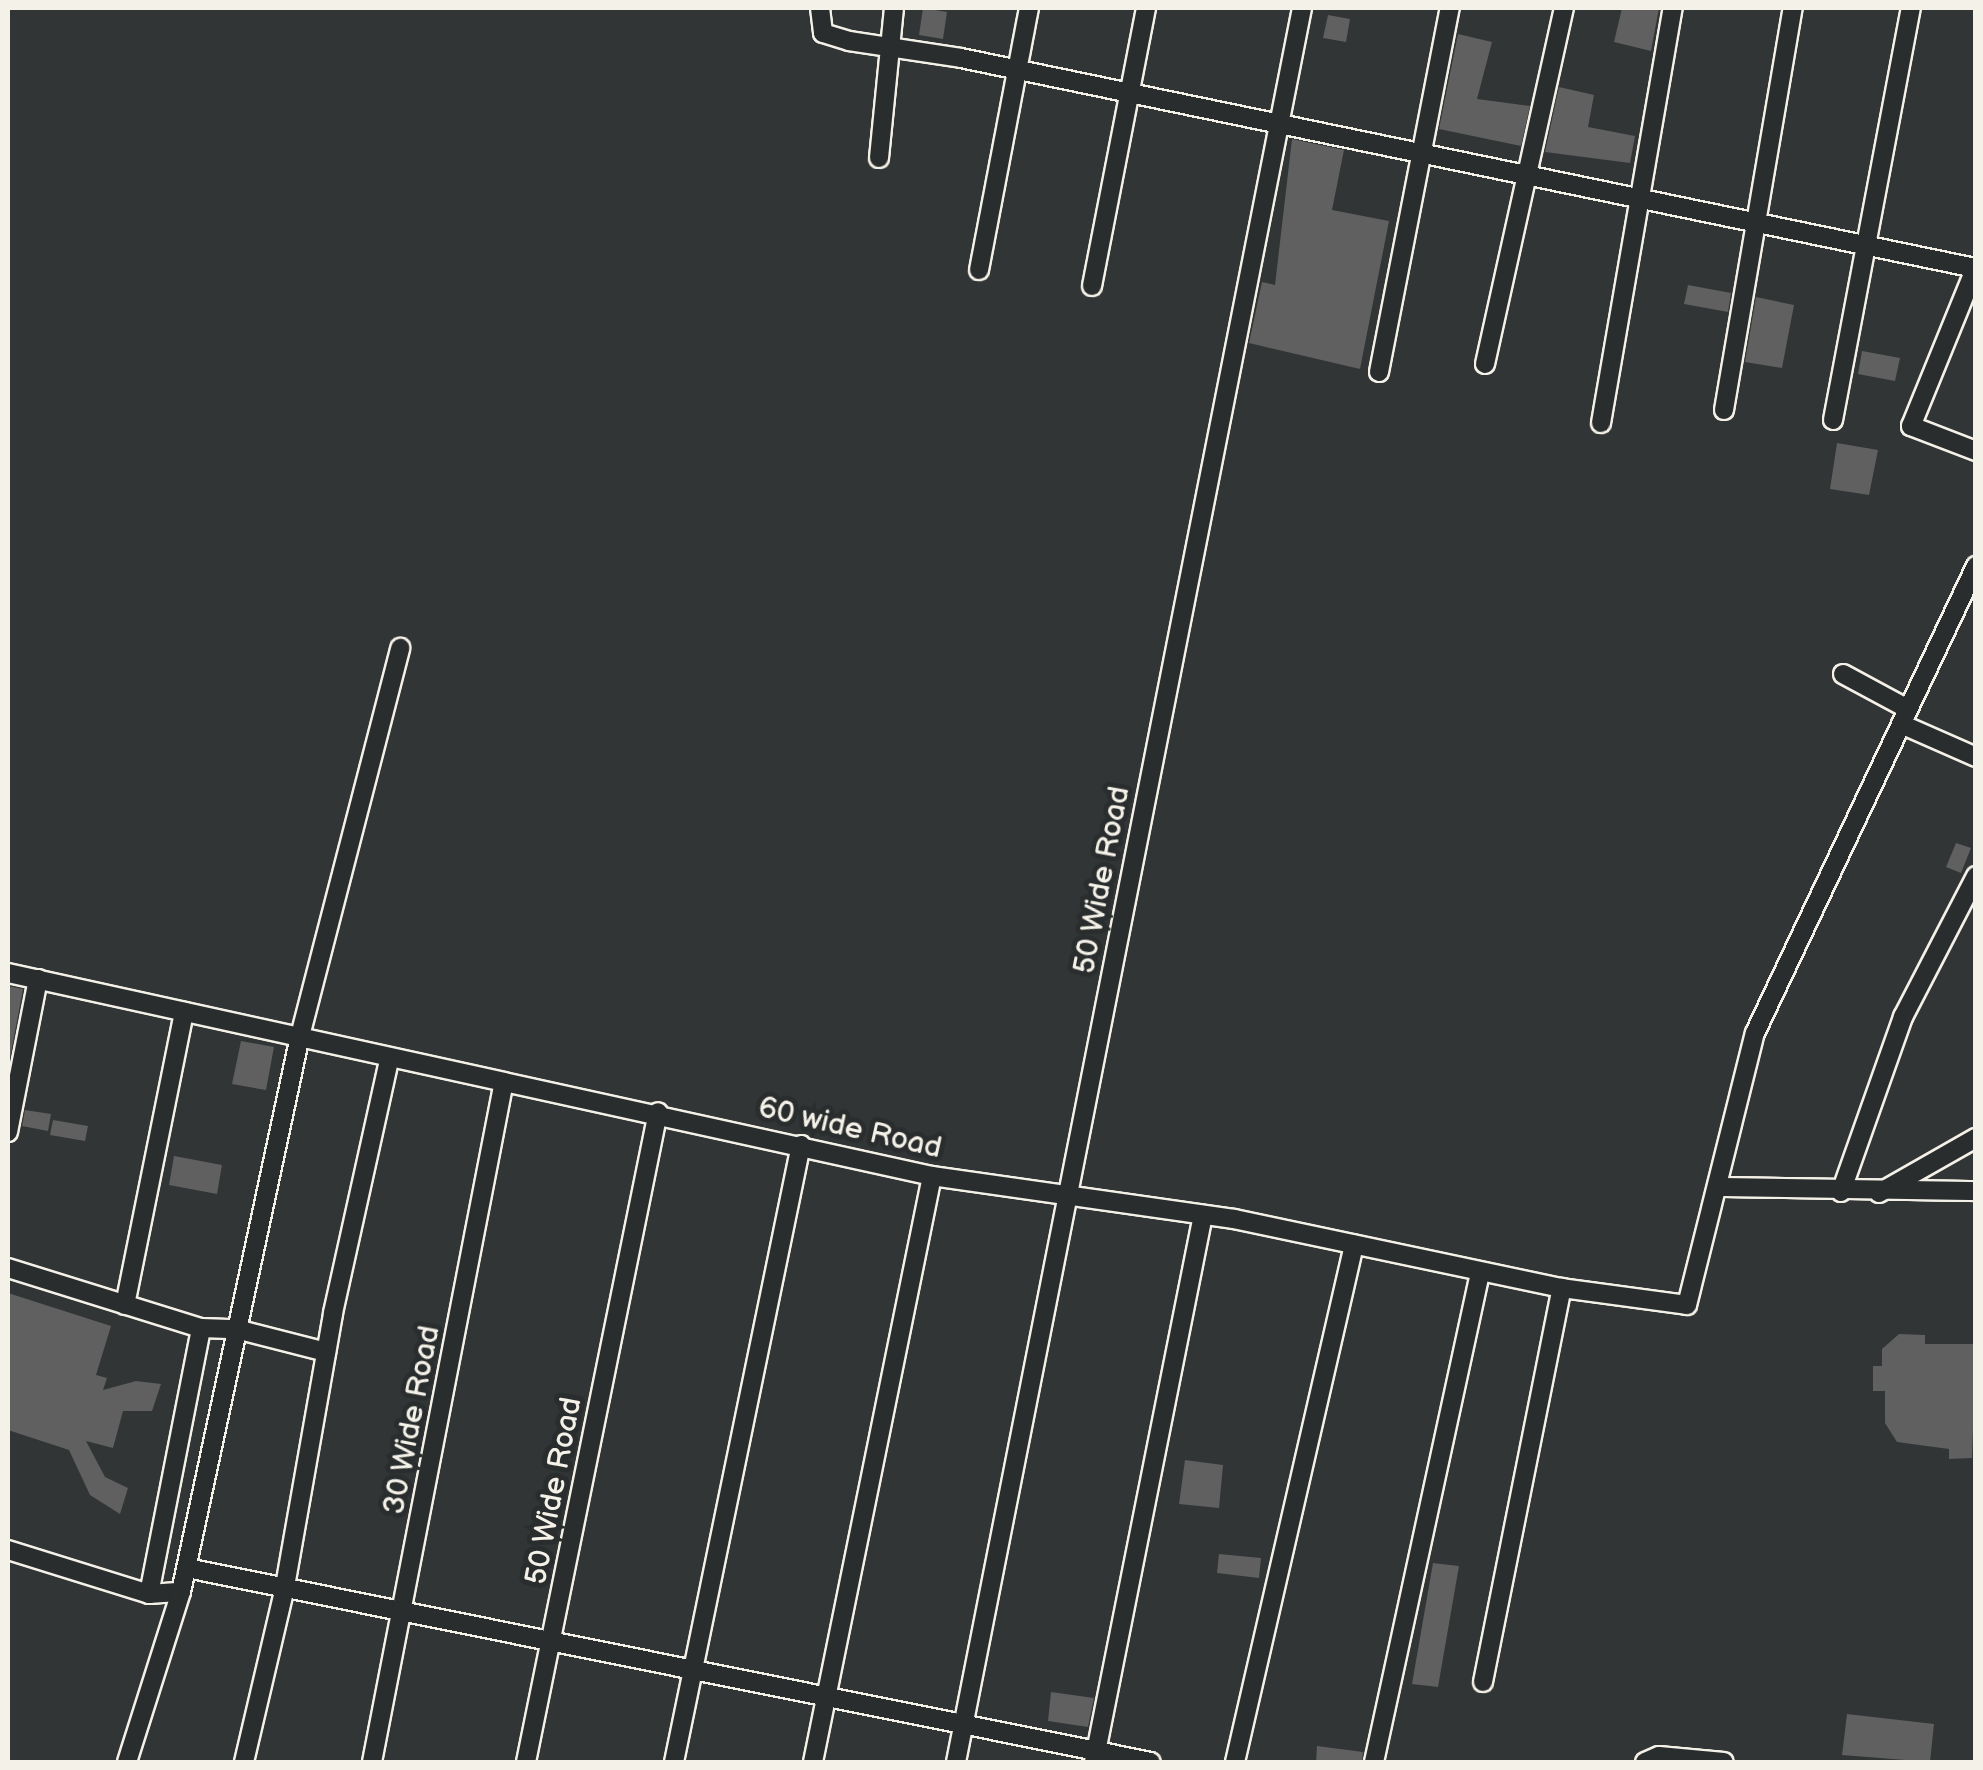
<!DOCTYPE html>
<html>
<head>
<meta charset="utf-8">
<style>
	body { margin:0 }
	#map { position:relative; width:1983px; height:1770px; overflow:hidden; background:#323535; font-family:"Balsamiq Sans",sans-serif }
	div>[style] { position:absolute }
	.building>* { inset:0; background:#5f605f }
	.roads { filter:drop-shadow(2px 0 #f4f1e8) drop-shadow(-2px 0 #f4f1e8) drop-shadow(0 2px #f4f1e8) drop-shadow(0 -2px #f4f1e8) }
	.minor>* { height:18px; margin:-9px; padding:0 9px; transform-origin:9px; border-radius:9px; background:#2a2d2e }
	span { translate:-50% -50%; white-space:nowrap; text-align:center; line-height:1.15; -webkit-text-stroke:10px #2a2d2e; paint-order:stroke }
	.street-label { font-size:30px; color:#f4f1e8 }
	.frame { position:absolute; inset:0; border:10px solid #f4f1e8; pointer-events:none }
</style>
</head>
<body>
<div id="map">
	<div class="building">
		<i style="clip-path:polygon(923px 8px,947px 12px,943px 39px,919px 35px)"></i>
		<i style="clip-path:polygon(1622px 8px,1659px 8px,1651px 51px,1614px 42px)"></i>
		<i style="clip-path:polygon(1328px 15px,1350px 19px,1346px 42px,1323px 38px)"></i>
		<i style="clip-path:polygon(1458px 34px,1492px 42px,1477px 99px,1530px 106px,1521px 146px,1439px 129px)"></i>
		<i style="clip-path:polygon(1559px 87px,1594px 95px,1588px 127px,1635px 136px,1630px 163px,1545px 152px)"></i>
		<i style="clip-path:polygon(1292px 139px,1344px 150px,1332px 210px,1389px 221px,1360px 369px,1249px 343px,1262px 282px,1275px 285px)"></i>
		<i style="clip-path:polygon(1688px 285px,1731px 293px,1728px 312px,1684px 304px)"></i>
		<i style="clip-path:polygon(1756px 297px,1794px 305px,1782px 368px,1745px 362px)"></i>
		<i style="clip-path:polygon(1862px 351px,1900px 358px,1895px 381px,1858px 374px)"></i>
		<i style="clip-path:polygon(1837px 443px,1878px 450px,1869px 495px,1830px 489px)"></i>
		<i style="clip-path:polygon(1956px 843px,1971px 848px,1961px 873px,1946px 867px)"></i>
		<i style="clip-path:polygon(8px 986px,23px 989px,10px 1058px,8px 1058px)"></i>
		<i style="clip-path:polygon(241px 1041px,274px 1047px,266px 1090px,232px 1084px)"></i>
		<i style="clip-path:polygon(25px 1110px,51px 1114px,48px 1131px,22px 1126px)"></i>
		<i style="clip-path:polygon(53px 1120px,88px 1126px,85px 1141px,50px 1135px)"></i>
		<i style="clip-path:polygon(174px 1156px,222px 1165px,217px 1194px,169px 1185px)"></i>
		<i style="clip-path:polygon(8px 1293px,111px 1326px,96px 1375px,107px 1378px,103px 1390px,136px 1381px,161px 1384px,152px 1411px,123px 1411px,113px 1448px,86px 1441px,105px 1477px,128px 1488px,120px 1514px,90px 1495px,69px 1450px,8px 1430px)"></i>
		<i style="clip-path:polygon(1899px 1334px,1925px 1335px,1925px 1344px,1976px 1344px,1972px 1458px,1949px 1459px,1949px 1449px,1897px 1442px,1885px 1423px,1885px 1391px,1873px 1391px,1873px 1366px,1882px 1366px,1882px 1349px)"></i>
		<i style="clip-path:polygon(1185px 1460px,1223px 1465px,1219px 1508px,1179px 1504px)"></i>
		<i style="clip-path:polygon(1219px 1554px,1261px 1558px,1259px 1578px,1217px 1573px)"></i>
		<i style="clip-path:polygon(1433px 1563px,1459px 1566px,1438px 1687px,1412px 1684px)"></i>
		<i style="clip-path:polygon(1051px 1692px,1094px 1698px,1088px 1727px,1048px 1721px)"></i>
		<i style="clip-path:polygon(1847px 1714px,1934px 1724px,1930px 1762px,1842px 1755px)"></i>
		<i style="clip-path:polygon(1317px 1746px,1363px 1752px,1362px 1762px,1316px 1762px)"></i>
	</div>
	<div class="roads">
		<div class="minor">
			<i style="left:820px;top:8px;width:25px;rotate:83deg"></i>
			<i style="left:823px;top:33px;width:27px;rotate:17deg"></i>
			<i style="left:849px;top:41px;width:113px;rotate:8.6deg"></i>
			<i style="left:961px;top:58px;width:1036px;rotate:11.7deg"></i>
			<i style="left:879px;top:158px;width:151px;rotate:-84.3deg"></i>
			<i style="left:1976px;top:267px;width:172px;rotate:112.2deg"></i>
			<i style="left:1911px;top:426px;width:70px;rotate:21deg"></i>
			<i style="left:979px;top:270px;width:267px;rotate:-79.2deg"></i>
			<i style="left:1092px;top:286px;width:283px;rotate:-79deg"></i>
			<i style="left:1485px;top:364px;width:365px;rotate:-77.5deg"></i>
			<i style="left:1379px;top:372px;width:371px;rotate:-79deg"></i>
			<i style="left:1724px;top:410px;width:408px;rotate:-80.3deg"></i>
			<i style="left:1833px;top:420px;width:419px;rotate:-79.3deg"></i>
			<i style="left:1601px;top:423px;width:421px;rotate:-80.2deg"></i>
			<i style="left:1843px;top:674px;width:74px;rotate:28.3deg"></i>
			<i style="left:1901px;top:724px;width:82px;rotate:23.7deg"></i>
			<i style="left:8px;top:973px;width:946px;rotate:12.39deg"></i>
			<i style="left:932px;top:1176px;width:305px;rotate:8.1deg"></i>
			<i style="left:1234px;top:1219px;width:335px;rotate:11.9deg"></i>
			<i style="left:1562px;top:1288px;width:126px;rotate:7.7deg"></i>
			<i style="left:1687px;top:1305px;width:280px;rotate:-76deg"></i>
			<i style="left:1755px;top:1033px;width:517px;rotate:-64.67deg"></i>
			<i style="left:8px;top:1132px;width:156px;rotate:-78.9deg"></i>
			<i style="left:1717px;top:1187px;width:259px;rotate:0.9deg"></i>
			<i style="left:1841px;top:1192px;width:186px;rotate:-70.5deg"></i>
			<i style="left:1903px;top:1017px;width:159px;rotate:-62.6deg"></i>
			<i style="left:1879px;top:1193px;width:112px;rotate:-29.6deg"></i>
			<i style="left:8px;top:1268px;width:202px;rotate:17.3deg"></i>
			<i style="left:201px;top:1328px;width:35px;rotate:2deg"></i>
			<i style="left:236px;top:1329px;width:93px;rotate:14.3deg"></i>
			<i style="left:125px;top:1305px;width:299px;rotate:-78.6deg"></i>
			<i style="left:8px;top:1550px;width:148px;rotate:17.3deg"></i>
			<i style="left:149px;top:1594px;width:32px;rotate:-4deg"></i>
			<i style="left:187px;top:1568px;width:983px;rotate:11.38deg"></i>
			<i style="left:149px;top:1594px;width:271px;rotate:-78.9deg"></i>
			<i style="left:1483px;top:1682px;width:402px;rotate:-78.7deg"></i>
			<i style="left:127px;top:1762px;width:178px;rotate:-72.4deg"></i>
			<i style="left:181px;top:1592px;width:569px;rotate:-77.92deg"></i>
			<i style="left:300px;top:1036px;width:401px;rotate:-75.5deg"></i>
			<i style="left:244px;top:1762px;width:175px;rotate:-76.8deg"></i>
			<i style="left:284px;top:1592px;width:283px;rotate:-80deg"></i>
			<i style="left:333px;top:1313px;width:258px;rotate:-77.5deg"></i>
			<i style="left:372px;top:1762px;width:689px;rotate:-79.03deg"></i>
			<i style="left:526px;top:1762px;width:663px;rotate:-78.52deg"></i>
			<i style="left:674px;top:1762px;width:630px;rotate:-78.37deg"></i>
			<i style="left:813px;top:1762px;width:598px;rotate:-78.52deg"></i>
			<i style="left:956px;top:1762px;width:1788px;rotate:-78.84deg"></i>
			<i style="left:1094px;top:1762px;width:558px;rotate:-78.73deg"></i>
			<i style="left:1235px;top:1762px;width:531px;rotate:-77.04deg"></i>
			<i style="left:1374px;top:1762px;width:500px;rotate:-77.77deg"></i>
			<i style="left:1645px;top:1762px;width:15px;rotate:-23deg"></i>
			<i style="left:1659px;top:1756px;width:65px;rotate:5.3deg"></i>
		</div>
	</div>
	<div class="street-label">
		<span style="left:1102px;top:880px;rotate:-79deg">50 Wide Road</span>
		<span style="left:850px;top:1128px;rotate:13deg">60 wide Road</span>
		<span style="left:412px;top:1420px;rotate:-79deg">30 Wide Road</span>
		<span style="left:554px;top:1491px;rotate:-79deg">50 Wide Road</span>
	</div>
	<div class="frame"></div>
</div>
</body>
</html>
